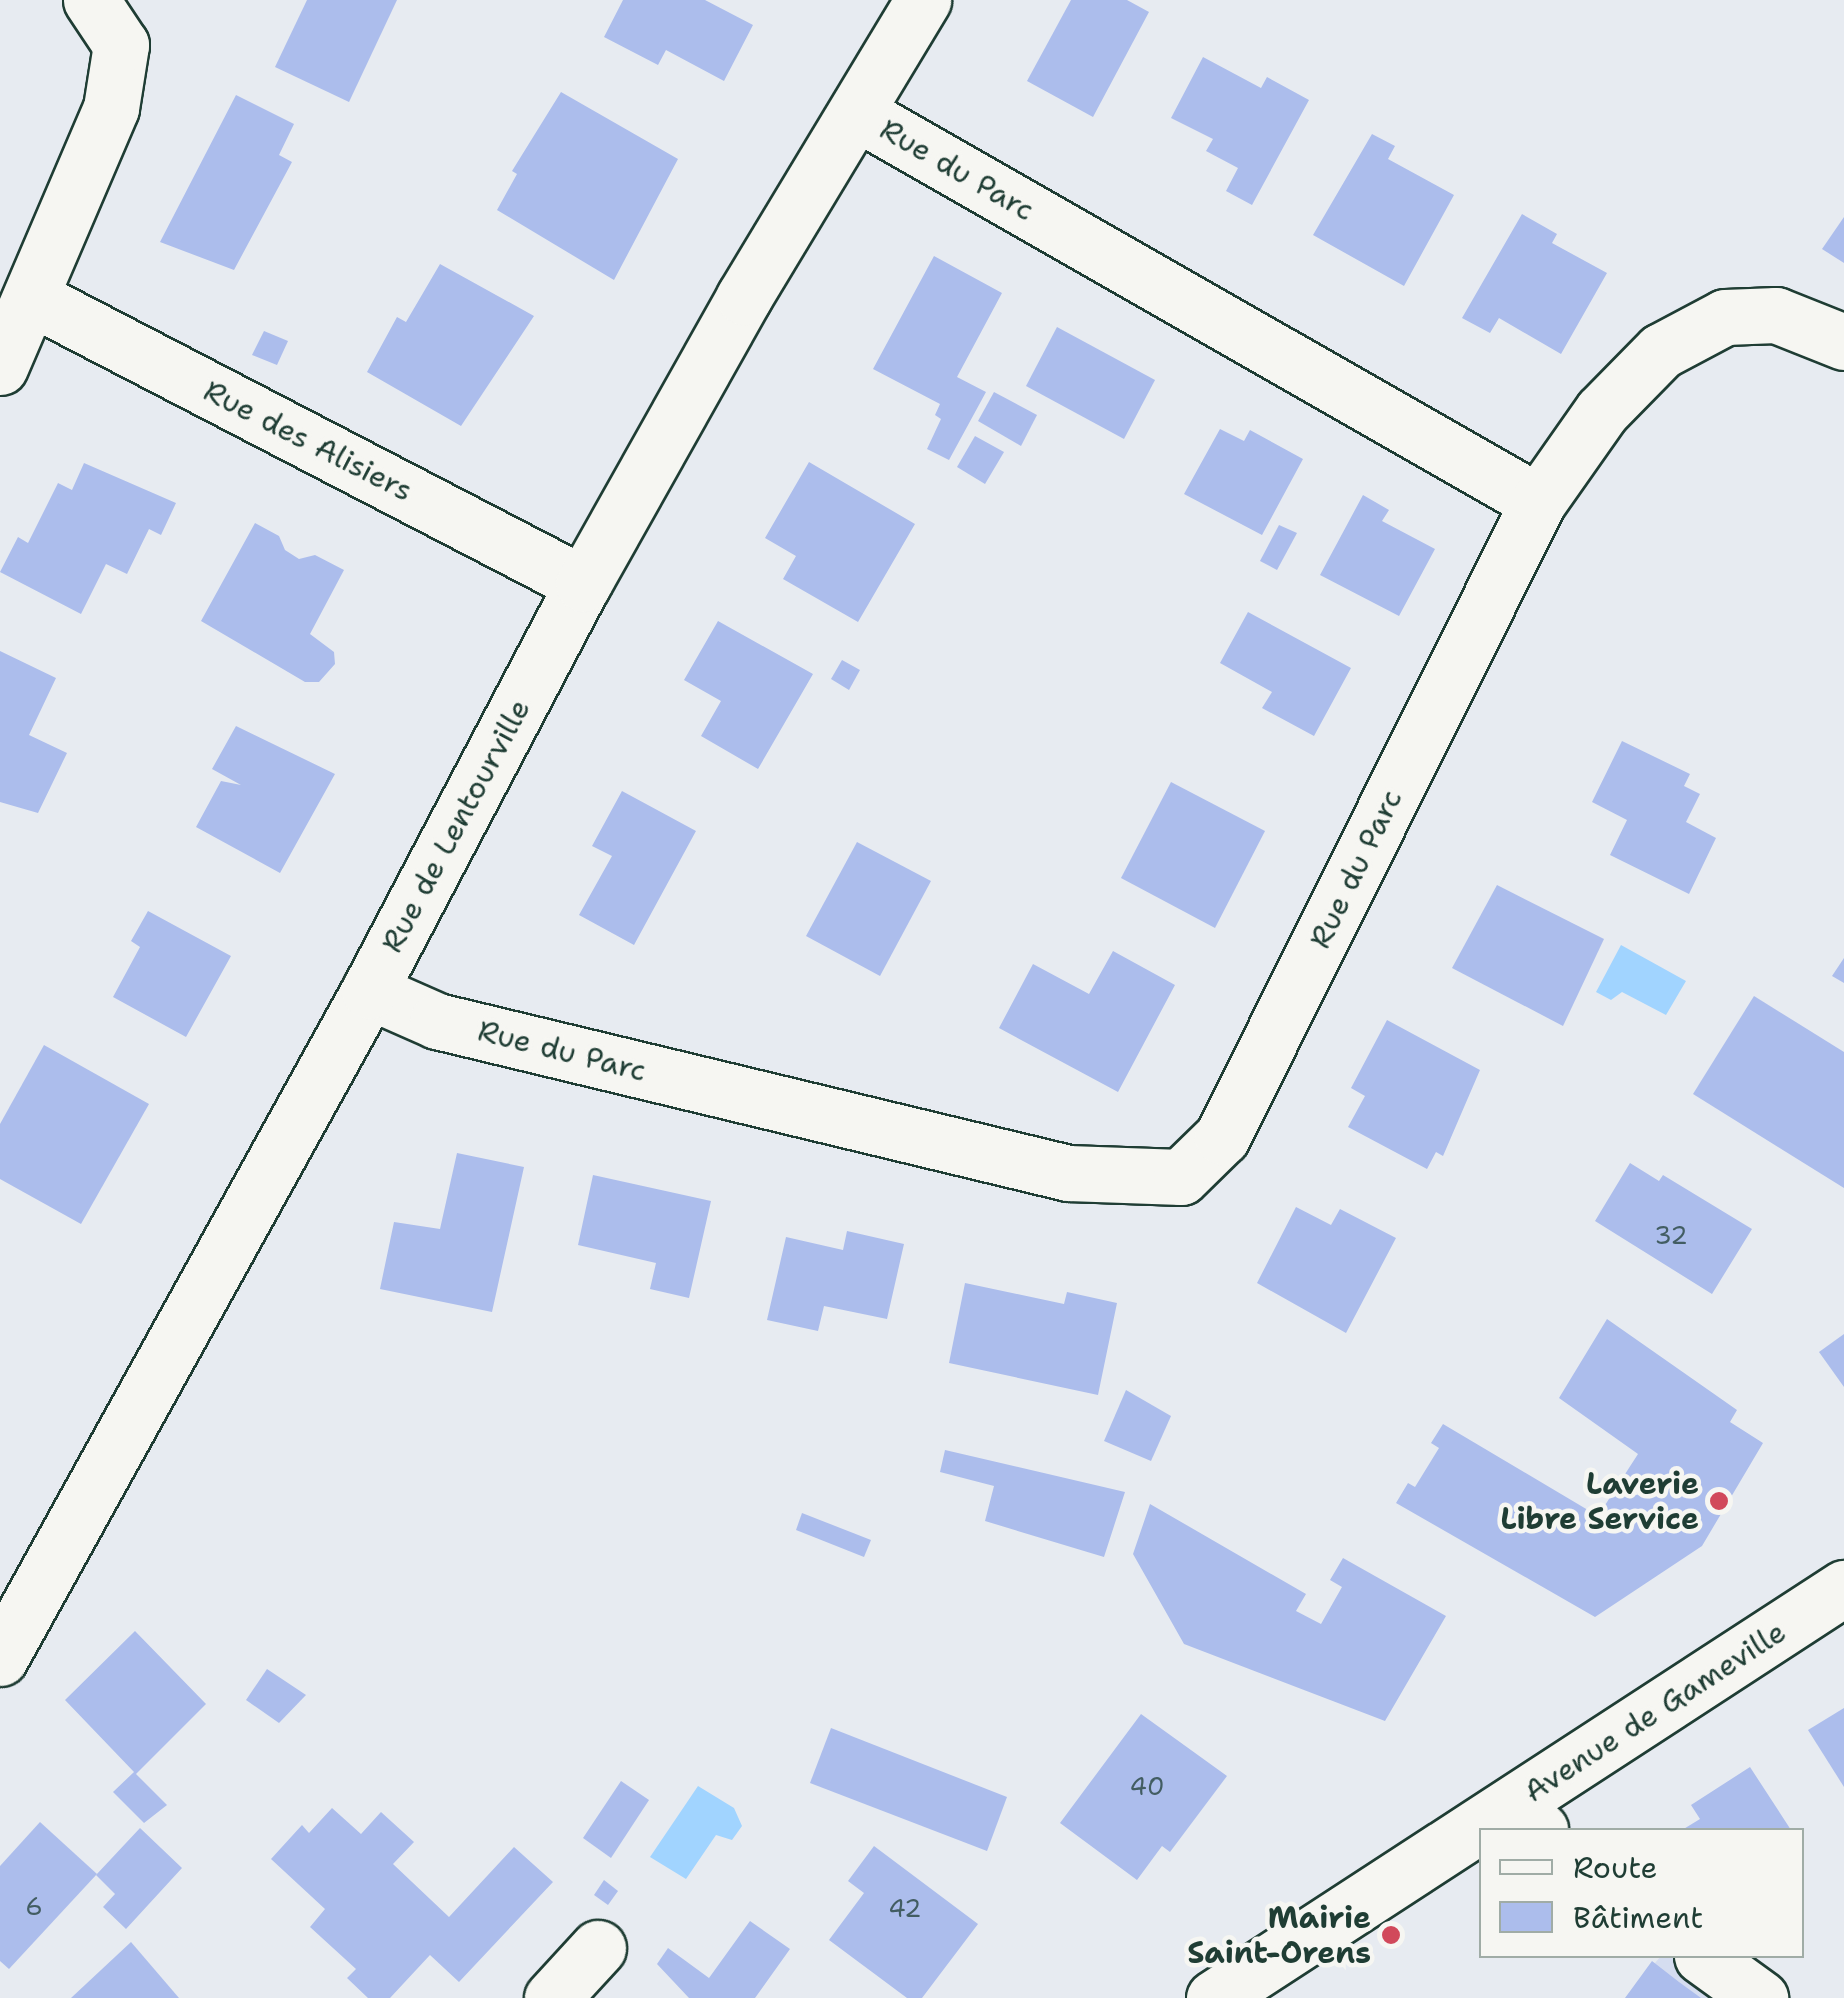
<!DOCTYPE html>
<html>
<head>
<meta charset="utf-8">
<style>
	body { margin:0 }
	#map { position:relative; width:1844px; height:1998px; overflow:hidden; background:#e7ebf1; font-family:"Shantell Sans",sans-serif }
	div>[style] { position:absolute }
	.built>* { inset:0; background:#d5ddf0 }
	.water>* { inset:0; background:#a1d4ff }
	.building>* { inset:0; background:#acbdec }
	.roads { filter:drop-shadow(2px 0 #1f3d34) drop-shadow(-2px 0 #1f3d34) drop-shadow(0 2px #1f3d34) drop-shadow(0 -2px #1f3d34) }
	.minor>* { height:55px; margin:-27.5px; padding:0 27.5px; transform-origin:27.5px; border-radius:27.5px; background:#f6f6f2 }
	.major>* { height:55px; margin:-27.5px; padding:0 27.5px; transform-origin:27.5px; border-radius:27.5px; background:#f6f6f2 }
	.dots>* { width:28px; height:28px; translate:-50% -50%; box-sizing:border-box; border:5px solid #f6f6f2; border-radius:50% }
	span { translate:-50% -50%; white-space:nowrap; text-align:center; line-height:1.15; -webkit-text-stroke:9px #f6f6f2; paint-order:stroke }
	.number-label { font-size:25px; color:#425d62 }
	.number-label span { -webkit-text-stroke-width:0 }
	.street-label { font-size:30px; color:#1f3d34 }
	.poi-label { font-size:30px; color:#1f3d34; font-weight:700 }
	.right { translate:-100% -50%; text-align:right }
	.legend { position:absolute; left:1479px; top:1828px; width:325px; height:130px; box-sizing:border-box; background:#f6f6f2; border:2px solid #a0aca6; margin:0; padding:12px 18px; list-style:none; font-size:30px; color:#1f3d34 }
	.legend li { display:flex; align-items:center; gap:20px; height:50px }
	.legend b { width:50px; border:2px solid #a0aca6 }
</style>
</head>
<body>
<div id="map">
	<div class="built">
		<i style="clip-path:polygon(1661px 1956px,1686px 1956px,1738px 1998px,1625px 1998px)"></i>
	</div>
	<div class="water">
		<i style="clip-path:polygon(1621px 945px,1686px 981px,1666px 1015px,1622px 992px,1611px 1000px,1596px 992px)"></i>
		<i style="clip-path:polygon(698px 1786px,734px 1808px,742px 1826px,732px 1840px,716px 1835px,686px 1879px,650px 1857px)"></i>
	</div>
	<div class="building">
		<i style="clip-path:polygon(307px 0,397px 0,349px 102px,275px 67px)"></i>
		<i style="clip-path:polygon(623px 0,705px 0,753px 25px,724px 81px,666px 50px,658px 65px,604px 37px)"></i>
		<i style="clip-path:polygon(1071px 0,1127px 0,1149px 12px,1093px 117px,1027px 81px)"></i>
		<i style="clip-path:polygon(1203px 57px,1261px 88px,1267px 77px,1309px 100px,1252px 205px,1226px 191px,1238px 168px,1206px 151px,1213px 139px,1171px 118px)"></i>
		<i style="clip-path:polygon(561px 92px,678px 159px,614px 280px,497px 210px,517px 174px,512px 171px)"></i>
		<i style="clip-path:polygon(236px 95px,294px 124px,279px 155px,292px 162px,234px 270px,160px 242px)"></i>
		<i style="clip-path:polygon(1372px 134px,1395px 146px,1388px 159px,1454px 195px,1404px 286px,1313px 235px)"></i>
		<i style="clip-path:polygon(1522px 214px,1557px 234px,1552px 243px,1607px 273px,1561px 354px,1499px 318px,1490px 333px,1462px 318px)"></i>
		<i style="clip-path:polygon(1844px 217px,1844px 263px,1822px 249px)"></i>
		<i style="clip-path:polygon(934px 256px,1002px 293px,957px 377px,986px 392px,949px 460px,927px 449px,941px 419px,935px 415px,940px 404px,873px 369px)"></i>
		<i style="clip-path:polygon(440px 264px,534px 316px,461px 426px,367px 372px,397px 317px,406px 322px)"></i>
		<i style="clip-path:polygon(1057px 327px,1155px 380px,1124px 439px,1026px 386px)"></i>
		<i style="clip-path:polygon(264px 331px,288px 341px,277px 365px,252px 355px)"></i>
		<i style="clip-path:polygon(994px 392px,1037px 415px,1021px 446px,978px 421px)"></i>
		<i style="clip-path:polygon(1220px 429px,1244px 441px,1250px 430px,1303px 459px,1262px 535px,1184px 494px)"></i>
		<i style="clip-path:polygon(975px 436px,1004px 452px,985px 484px,957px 467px)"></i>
		<i style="clip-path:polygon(809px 462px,915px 524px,858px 622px,783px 579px,796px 556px,765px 538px)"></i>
		<i style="clip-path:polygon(84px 463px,176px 503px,161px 535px,149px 529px,127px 574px,106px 564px,81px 614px,0 572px,18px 537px,28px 543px,58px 483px,72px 490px)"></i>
		<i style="clip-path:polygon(1363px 495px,1389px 510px,1382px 521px,1435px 549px,1399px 616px,1320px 575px)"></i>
		<i style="clip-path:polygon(255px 523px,279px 536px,285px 550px,299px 559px,315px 555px,344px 570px,310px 634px,334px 652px,335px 664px,319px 682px,305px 682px,201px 621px)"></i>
		<i style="clip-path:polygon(1279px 525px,1297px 533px,1277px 570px,1260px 561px)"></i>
		<i style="clip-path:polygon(1248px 612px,1351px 668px,1314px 736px,1262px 708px,1272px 692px,1220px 663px)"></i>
		<i style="clip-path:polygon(718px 621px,813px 674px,758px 769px,701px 736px,721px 701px,684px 680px)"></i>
		<i style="clip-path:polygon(0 651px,56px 678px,29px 735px,67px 753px,38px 813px,0 802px)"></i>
		<i style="clip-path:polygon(842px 660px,860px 670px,849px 690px,831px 679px)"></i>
		<i style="clip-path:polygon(236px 726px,335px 774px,280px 873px,196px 827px,221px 781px,241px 785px,212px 769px)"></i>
		<i style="clip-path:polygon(1622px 741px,1690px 774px,1684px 786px,1700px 794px,1686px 822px,1716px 838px,1689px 894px,1610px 855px,1627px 820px,1592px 802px)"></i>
		<i style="clip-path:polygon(1171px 782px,1265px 831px,1215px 928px,1121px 878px)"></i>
		<i style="clip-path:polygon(622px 791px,696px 831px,634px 945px,579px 915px,612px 856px,592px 846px)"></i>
		<i style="clip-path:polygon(857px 842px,931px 881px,880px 976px,806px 936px)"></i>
		<i style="clip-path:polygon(1497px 885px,1604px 939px,1563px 1026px,1452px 968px)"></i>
		<i style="clip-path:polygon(148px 911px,231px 956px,186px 1037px,113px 997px,140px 947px,131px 941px)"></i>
		<i style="clip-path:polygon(1113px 951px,1175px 985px,1118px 1092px,999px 1028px,1033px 964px,1089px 994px)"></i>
		<i style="clip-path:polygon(1844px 958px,1844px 983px,1832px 976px)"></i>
		<i style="clip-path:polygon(1754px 996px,1844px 1052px,1844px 1188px,1693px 1094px)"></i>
		<i style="clip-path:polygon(1387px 1020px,1480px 1070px,1443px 1156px,1436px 1152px,1427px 1169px,1348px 1127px,1365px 1096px,1351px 1088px)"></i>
		<i style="clip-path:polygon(44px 1045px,149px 1104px,81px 1224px,0 1179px,0 1124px)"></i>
		<i style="clip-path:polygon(457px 1153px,524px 1167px,492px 1312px,380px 1289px,394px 1222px,440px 1229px)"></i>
		<i style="clip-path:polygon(1630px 1163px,1659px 1181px,1663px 1175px,1752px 1229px,1712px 1294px,1595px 1221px)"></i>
		<i style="clip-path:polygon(593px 1175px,711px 1201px,689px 1298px,650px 1289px,656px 1263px,578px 1245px)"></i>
		<i style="clip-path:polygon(1296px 1207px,1331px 1225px,1340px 1209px,1396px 1238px,1346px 1333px,1257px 1283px)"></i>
		<i style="clip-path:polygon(847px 1231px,904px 1244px,887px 1319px,824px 1306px,818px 1331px,767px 1320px,786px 1237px,843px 1250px)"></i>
		<i style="clip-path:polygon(965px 1283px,1064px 1304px,1067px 1292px,1117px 1303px,1098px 1395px,949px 1363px)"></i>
		<i style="clip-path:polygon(1607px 1319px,1737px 1410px,1730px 1422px,1763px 1443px,1702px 1546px,1595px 1617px,1396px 1503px,1408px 1483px,1415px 1487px,1439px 1448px,1431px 1443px,1443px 1424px,1598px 1516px,1638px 1454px,1559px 1398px)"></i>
		<i style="clip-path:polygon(1844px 1334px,1844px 1387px,1819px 1352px)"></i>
		<i style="clip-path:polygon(1126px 1390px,1171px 1416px,1151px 1461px,1104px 1441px)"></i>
		<i style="clip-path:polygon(945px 1450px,1125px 1492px,1104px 1557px,985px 1521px,994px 1486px,940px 1472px)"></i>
		<i style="clip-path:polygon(1150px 1504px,1306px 1594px,1296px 1611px,1321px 1624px,1342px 1587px,1330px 1580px,1343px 1558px,1446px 1616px,1385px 1721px,1184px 1644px,1133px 1554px)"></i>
		<i style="clip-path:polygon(802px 1513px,871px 1540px,864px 1557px,796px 1530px)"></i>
		<i style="clip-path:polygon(135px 1631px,206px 1704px,136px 1774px,167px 1805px,144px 1823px,113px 1792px,134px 1772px,65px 1700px)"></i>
		<i style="clip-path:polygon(267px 1669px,306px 1695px,279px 1723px,246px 1700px)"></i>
		<i style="clip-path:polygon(1844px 1708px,1844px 1787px,1808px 1730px)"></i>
		<i style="clip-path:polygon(1141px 1714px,1227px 1776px,1170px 1852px,1162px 1846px,1137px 1880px,1060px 1823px)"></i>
		<i style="clip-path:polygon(831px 1728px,1007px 1797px,987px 1851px,810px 1783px)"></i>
		<i style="clip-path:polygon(1750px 1767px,1791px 1830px,1682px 1830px,1700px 1819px,1691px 1805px)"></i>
		<i style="clip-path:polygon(621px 1781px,649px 1800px,611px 1858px,583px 1838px)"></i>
		<i style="clip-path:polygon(332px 1808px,361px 1834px,381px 1812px,414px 1842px,393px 1864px,449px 1917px,514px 1847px,553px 1882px,459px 1982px,430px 1955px,390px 1998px,368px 1998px,347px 1978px,356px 1969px,310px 1927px,325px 1909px,271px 1859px,302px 1825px,309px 1833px)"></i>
		<i style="clip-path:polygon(40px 1822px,97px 1874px,9px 1969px,0 1961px,0 1866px)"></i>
		<i style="clip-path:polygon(140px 1828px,182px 1868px,126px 1929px,103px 1907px,115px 1894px,96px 1875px)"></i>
		<i style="clip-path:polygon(874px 1846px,978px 1924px,922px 1998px,907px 1998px,829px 1940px,864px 1893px,848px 1881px)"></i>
		<i style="clip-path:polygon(604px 1880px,618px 1891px,608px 1905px,594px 1895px)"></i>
		<i style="clip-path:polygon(750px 1921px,790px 1949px,755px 1998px,689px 1998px,657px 1964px,668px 1948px,709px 1978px)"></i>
		<i style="clip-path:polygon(131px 1942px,179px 1998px,71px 1998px)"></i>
		<i style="clip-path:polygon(1652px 1961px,1679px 1982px,1701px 1998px,1625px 1998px)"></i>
	</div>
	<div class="roads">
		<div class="minor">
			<i style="left:859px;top:114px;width:782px;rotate:29.74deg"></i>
			<i style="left:32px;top:298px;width:621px;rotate:27.43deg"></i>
			<i style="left:0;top:367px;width:282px;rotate:-66.8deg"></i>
			<i style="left:111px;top:108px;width:64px;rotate:-81deg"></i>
			<i style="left:121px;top:45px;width:54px;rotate:-123.7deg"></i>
			<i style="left:369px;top:991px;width:74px;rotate:23.8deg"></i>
			<i style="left:437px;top:1021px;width:649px;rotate:13.54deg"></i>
			<i style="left:1068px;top:1173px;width:113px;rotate:2deg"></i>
			<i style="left:1181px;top:1177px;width:57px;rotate:-44.3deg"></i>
			<i style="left:1222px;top:1137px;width:709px;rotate:-63.54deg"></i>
			<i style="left:1538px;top:502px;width:111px;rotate:-54.9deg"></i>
			<i style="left:1602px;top:411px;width:84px;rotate:-45.5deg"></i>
			<i style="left:1661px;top:351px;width:72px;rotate:-28deg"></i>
			<i style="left:1725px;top:317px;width:51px;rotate:-2.2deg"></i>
			<i style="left:1776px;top:315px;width:73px;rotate:21.7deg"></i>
			<i style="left:0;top:1658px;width:762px;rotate:-61.05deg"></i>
			<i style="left:369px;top:991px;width:460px;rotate:-62.3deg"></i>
			<i style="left:583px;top:584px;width:329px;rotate:-60.7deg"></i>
			<i style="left:744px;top:297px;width:347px;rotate:-58.9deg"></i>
			<i style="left:1511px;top:1807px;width:37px;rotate:38deg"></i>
			<i style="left:1702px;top:1956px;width:72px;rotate:35.9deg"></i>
			<i style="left:552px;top:1998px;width:68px;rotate:-47.4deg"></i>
		</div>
		<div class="major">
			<i style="left:1214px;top:1998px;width:752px;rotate:-33.06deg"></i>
		</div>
	</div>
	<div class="dots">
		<i style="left:1719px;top:1501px;background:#d1495b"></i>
		<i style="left:1391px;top:1935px;background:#d1495b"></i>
	</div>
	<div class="number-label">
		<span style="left:1671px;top:1235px">32</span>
		<span style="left:1147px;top:1786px">40</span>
		<span style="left:34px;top:1906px">6</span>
		<span style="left:905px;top:1908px">42</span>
	</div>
	<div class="street-label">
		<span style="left:957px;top:170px;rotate:30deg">Rue du Parc</span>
		<span style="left:308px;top:441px;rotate:27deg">Rue des Alisiers</span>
		<span style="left:456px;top:826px;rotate:-62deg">Rue de Lentourville</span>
		<span style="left:1356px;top:869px;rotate:-64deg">Rue du Parc</span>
		<span style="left:562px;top:1051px;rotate:14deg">Rue du Parc</span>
		<span style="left:1655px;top:1712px;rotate:-33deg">Avenue de Gameville</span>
	</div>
	<div class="poi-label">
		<span class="right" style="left:1699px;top:1501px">Laverie<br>Libre Service</span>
		<span class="right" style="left:1371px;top:1935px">Mairie<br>Saint-Orens</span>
	</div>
	<ul class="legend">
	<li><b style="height:12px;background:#f6f6f2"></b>Route</li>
	<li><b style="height:28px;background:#acbdec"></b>Bâtiment</li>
	</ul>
</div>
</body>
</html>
